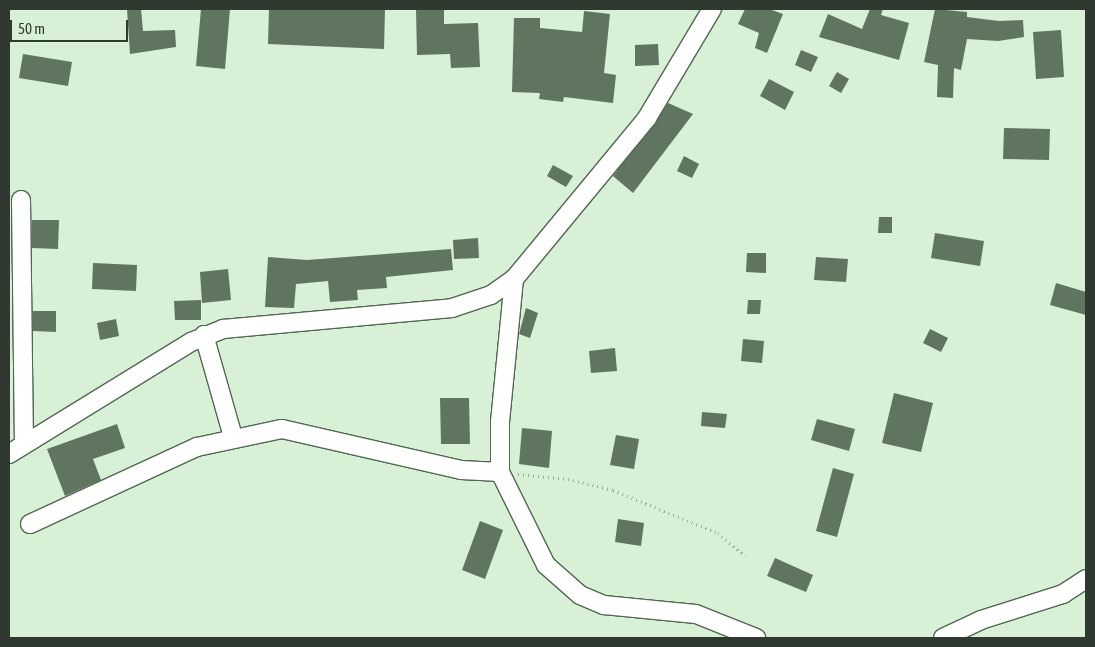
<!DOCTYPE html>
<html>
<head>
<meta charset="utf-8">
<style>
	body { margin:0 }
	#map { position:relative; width:1095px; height:647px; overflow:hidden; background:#d7f0d6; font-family:"Asap Condensed",sans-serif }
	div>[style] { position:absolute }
	.building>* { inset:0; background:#5f755f }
	.path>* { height:3px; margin-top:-1.5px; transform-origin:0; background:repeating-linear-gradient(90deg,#96aa96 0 1px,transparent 0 5px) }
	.roads { filter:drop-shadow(1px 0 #516751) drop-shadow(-1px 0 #516751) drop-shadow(0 1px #516751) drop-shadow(0 -1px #516751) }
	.street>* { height:18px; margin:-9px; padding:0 9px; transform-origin:9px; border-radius:9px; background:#fff }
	span { translate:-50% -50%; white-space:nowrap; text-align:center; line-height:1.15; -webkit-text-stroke:5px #d7f0d6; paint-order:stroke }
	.frame { position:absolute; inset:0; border:10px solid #2f392f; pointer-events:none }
	.scale { position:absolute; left:10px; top:20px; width:118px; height:22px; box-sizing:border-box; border:2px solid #2f392f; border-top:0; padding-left:6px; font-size:15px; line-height:18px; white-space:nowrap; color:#2f392f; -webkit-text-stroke:4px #d7f0d6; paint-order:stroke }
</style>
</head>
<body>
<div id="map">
	<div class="building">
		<i style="clip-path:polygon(127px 9px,141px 9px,143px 31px,175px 30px,176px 47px,130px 54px)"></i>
		<i style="clip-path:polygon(201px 9px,230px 9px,225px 69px,196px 66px)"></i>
		<i style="clip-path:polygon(269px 9px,385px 9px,384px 49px,268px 44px)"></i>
		<i style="clip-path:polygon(416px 9px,444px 9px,444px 24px,478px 23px,480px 67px,451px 68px,450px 54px,417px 55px)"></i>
		<i style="clip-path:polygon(745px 9px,769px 9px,783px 14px,767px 53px,755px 48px,759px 33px,738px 24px)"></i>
		<i style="clip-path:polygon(870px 9px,883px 9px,881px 15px,909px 23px,899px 60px,819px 37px,828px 14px,862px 29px)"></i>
		<i style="clip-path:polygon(935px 9px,967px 12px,967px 17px,999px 21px,1023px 20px,1024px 37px,998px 41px,967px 39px,961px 70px,954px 68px,953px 98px,937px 97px,938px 65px,924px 62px)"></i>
		<i style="clip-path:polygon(584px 11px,610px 14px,604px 73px,616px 75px,613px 103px,564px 97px,563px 102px,539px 99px,540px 93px,512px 92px,514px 18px,540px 18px,540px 28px,582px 32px)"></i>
		<i style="clip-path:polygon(1061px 30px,1064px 77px,1036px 79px,1033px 32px)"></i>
		<i style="clip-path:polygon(658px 44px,659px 65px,635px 66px,635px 45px)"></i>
		<i style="clip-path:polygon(801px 50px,818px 57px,811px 72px,795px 65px)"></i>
		<i style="clip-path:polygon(23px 54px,72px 62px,68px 86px,19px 78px)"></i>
		<i style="clip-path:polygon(837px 72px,849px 79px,841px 93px,829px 86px)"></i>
		<i style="clip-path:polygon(769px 79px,794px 92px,785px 110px,760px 96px)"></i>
		<i style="clip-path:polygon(668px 103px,693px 114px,633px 193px,613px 176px)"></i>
		<i style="clip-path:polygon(1004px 128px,1050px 129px,1049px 160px,1003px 159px)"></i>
		<i style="clip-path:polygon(684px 156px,699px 164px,692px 178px,677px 171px)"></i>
		<i style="clip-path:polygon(553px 165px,573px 176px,566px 187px,547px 176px)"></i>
		<i style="clip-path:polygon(879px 217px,892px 217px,892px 233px,878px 233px)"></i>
		<i style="clip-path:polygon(32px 220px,59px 220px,58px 249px,32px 248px)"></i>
		<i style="clip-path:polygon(935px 233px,984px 241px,980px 266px,931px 258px)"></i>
		<i style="clip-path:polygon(478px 238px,479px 258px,454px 259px,453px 240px)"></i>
		<i style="clip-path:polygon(451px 249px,453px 270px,386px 277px,387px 288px,357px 290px,358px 300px,330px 302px,328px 281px,296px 284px,294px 308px,265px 307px,268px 257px,307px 260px)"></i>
		<i style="clip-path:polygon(747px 253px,766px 253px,766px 273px,746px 272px)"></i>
		<i style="clip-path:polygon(816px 257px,848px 259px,846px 282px,814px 280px)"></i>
		<i style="clip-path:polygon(93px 263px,137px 265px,136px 291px,92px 289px)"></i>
		<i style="clip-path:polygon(228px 269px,231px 300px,202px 303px,200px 272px)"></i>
		<i style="clip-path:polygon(1056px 283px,1086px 292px,1086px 315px,1050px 305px)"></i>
		<i style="clip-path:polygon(201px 300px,201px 320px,175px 320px,174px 301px)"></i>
		<i style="clip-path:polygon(748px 300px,761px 300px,760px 314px,747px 314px)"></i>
		<i style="clip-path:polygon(526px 308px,538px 313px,530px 338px,519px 334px)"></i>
		<i style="clip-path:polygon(33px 311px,56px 311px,56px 332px,33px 331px)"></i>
		<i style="clip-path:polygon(116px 319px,119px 336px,100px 340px,97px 323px)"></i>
		<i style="clip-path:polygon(930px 329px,948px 338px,941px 352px,923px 343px)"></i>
		<i style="clip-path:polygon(743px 339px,764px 341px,762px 363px,741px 361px)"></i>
		<i style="clip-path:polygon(615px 348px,617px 371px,591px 373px,589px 351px)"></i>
		<i style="clip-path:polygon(894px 393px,933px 403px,921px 452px,882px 443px)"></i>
		<i style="clip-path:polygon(440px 398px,469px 398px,470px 444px,441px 444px)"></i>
		<i style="clip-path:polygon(702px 412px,727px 414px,725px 428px,701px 426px)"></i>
		<i style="clip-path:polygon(817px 419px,855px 429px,849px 451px,811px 440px)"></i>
		<i style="clip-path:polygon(117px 424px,125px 448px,93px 459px,101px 480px,65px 496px,47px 449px)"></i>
		<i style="clip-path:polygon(522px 428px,552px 431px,549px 468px,519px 464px)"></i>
		<i style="clip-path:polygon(616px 435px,639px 439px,634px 469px,610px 465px)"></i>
		<i style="clip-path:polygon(833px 468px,854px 474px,837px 537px,816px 531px)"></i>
		<i style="clip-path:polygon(618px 519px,644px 523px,641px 546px,615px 542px)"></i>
		<i style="clip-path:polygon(480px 521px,503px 530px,485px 579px,462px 570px)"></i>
		<i style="clip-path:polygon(775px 558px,813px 575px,806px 592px,767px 576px)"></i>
	</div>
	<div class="path">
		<i style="left:518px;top:474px;width:50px;rotate:5.7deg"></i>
		<i style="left:568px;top:479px;width:46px;rotate:13.7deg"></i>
		<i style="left:613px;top:490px;width:113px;rotate:22.3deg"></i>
		<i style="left:718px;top:533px;width:35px;rotate:40deg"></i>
	</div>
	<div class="roads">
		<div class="street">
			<i style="left:21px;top:200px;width:244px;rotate:89.3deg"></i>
			<i style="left:514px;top:279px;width:143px;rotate:95.6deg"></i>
			<i style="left:500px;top:421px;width:51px;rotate:90deg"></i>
			<i style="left:500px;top:472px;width:104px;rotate:63.7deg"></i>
			<i style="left:546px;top:565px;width:45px;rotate:41.4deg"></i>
			<i style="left:580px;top:595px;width:26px;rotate:23deg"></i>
			<i style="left:604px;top:605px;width:92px;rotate:5.6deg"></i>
			<i style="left:696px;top:614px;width:65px;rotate:21.8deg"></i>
			<i style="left:204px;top:335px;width:106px;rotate:74.1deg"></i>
			<i style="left:9px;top:454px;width:214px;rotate:-31.6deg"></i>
			<i style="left:191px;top:342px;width:35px;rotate:-22deg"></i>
			<i style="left:223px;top:329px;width:230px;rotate:-5.2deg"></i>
			<i style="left:452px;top:308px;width:41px;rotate:-18.4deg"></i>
			<i style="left:491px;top:295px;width:28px;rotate:-35deg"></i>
			<i style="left:514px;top:279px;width:209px;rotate:-50.4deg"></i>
			<i style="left:647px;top:118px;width:127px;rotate:-59.2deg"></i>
			<i style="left:30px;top:524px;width:184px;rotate:-24.8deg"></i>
			<i style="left:197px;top:447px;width:87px;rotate:-12deg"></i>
			<i style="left:282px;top:429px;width:184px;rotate:12.9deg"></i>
			<i style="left:461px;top:470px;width:39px;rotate:3deg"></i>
			<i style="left:943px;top:638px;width:42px;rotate:-25.3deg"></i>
			<i style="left:981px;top:620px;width:86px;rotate:-17.6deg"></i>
			<i style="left:1063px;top:594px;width:27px;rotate:-33deg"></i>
		</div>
	</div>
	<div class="frame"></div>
	<div class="scale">50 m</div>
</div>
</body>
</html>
